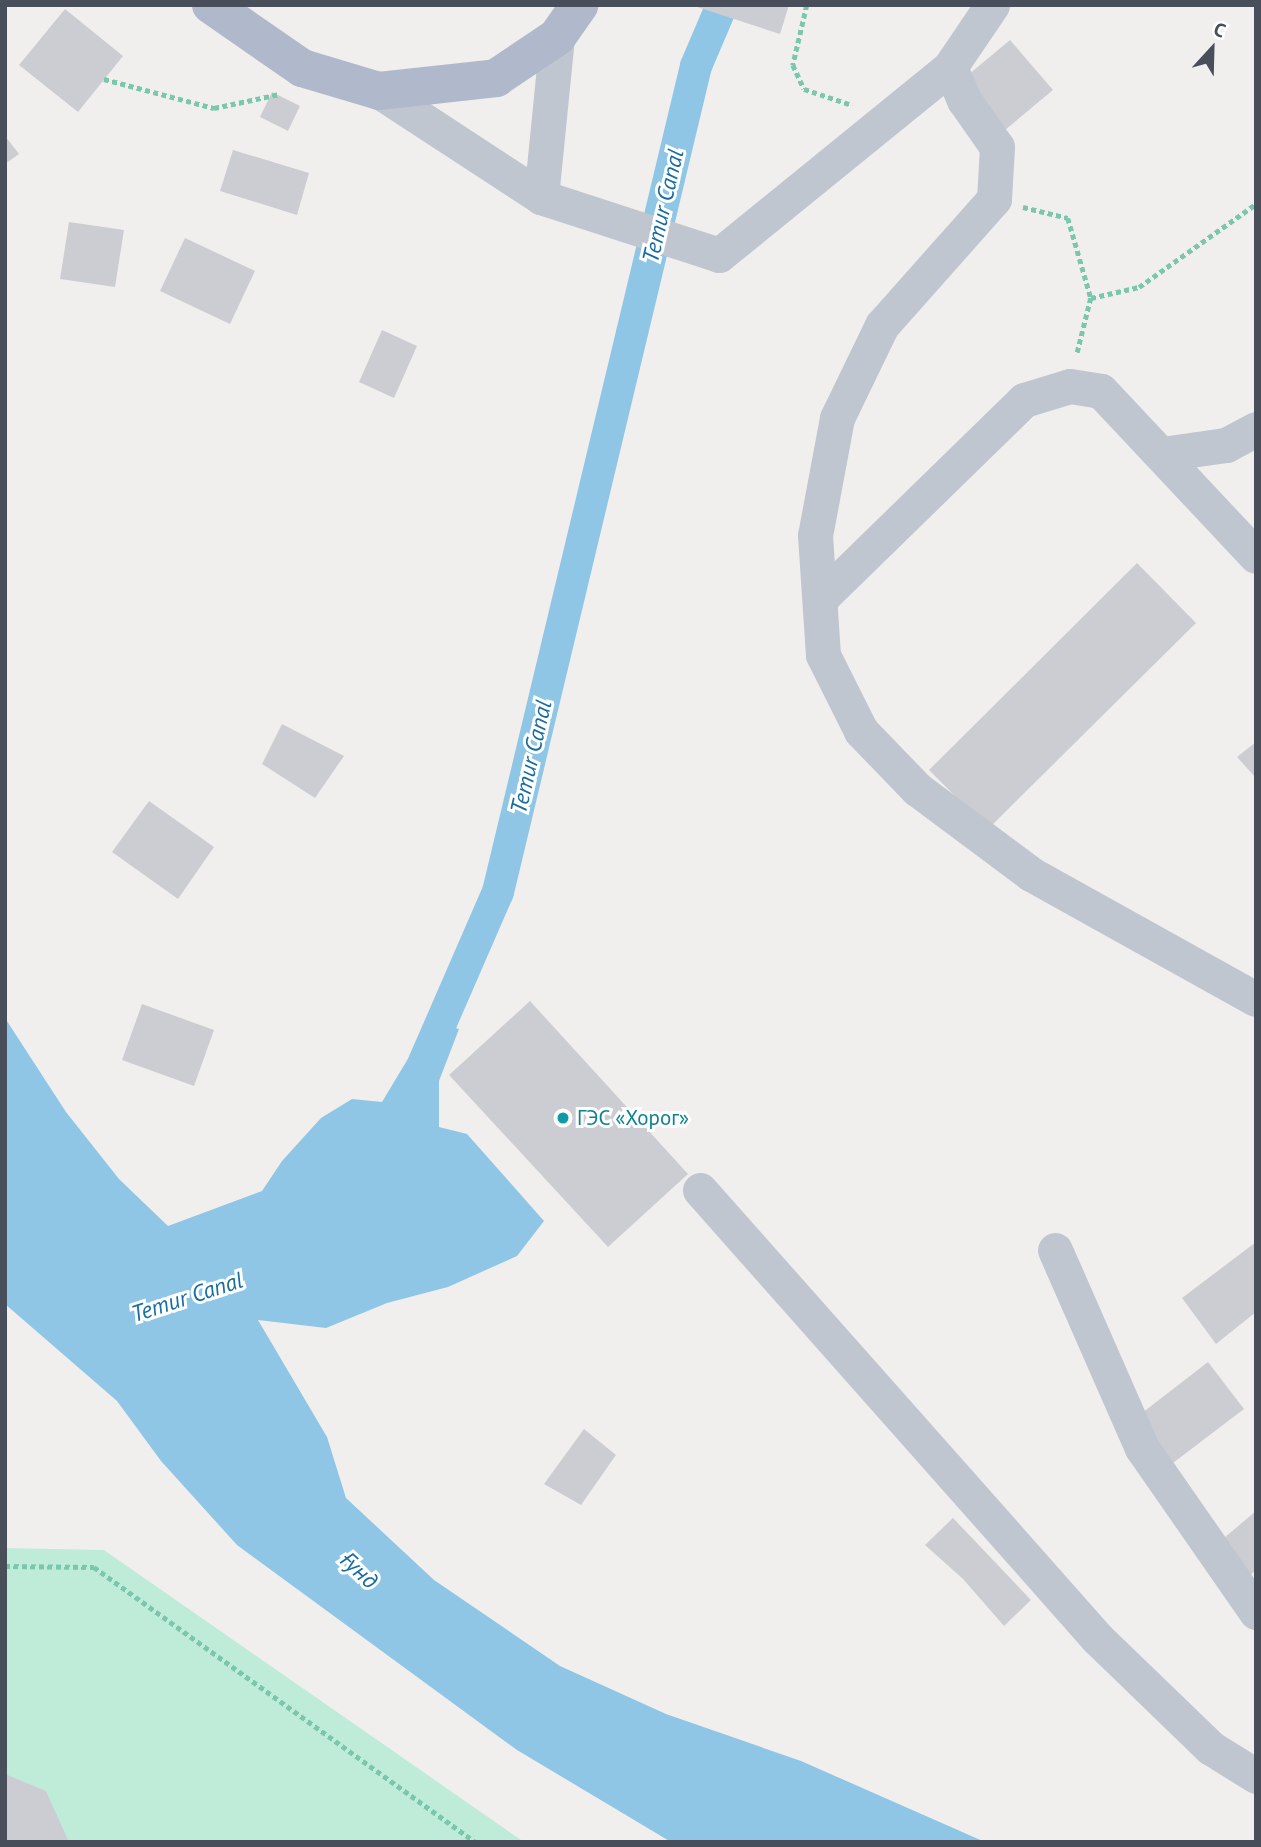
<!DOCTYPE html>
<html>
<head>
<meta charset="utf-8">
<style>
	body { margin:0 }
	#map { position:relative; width:1261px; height:1847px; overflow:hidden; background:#f1efee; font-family:"PT Sans",sans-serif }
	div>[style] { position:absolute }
	.green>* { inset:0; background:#bfecd8 }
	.water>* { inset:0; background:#8fc6e6 }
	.canal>* { height:32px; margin:-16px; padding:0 16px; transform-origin:16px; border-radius:16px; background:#8fc6e6 }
	.building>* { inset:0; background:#cccdd3 }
	.path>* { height:4.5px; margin-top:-2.25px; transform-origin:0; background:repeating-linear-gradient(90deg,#7ac7ad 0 5px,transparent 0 8.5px) }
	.minor>* { height:35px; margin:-17.5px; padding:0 17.5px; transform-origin:17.5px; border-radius:17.5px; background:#c0c6cf }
	.major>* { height:38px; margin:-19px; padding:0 19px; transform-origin:19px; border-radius:19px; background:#b0b9cb }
	.dots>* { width:19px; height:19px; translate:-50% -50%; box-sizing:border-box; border:4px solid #fff; border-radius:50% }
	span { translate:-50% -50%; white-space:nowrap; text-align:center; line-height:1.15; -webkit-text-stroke:6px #fff; paint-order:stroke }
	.culture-label { font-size:21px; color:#0d838f }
	.left { translate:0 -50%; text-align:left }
	.water-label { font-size:23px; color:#166d9f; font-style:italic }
	.frame { position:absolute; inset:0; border:7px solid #484f5a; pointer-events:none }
	.north { position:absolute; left:1177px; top:14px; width:70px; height:70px; -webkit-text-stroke:5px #fff; paint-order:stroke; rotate:22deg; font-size:19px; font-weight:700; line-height:28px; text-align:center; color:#484f5a }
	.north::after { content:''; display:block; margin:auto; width:24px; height:32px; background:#484f5a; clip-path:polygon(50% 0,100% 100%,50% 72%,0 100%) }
</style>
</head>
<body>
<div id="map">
	<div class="green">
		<i style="clip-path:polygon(5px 1548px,104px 1550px,524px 1842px,5px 1842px)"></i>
	</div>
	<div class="water">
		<i style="clip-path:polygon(5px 1018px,66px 1112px,119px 1179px,168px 1226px,262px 1191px,282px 1161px,321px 1118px,352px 1099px,382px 1102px,430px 1022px,459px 1029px,439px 1081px,439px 1127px,467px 1134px,544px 1221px,517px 1256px,448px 1287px,387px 1303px,326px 1328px,258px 1320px,327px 1437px,346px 1498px,434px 1580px,560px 1666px,666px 1714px,801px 1761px,985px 1842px,671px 1842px,517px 1750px,237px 1545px,161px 1461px,117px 1401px,5px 1304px)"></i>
	</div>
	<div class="canal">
		<i style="left:424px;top:1062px;width:185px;rotate:-66.5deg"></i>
		<i style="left:498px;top:892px;width:849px;rotate:-76.52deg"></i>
		<i style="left:696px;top:66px;width:66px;rotate:-66.9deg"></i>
	</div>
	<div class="building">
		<i style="clip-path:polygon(691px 5px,789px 5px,780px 34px)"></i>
		<i style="clip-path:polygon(65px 9px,123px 56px,78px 112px,19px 65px)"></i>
		<i style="clip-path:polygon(1010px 40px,1053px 90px,1005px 130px,962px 80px)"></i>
		<i style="clip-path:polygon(272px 92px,300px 106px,288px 131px,260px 117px)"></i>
		<i style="clip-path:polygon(5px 136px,19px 154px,5px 164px)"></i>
		<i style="clip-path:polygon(233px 150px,309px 173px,297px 215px,220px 191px)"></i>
		<i style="clip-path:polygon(69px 222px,124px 230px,115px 287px,60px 279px)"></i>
		<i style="clip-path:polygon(185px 238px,255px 271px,230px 324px,160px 291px)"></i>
		<i style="clip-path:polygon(382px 330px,417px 346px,394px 398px,359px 382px)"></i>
		<i style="clip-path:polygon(1137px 563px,1196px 623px,988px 829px,929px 770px)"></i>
		<i style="clip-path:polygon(282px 724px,344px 756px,315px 798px,262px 764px)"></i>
		<i style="clip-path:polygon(1256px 742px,1256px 778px,1237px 757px)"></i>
		<i style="clip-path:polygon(149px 801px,214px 847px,178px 899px,112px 852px)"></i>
		<i style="clip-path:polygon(530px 1001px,688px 1174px,608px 1247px,449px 1075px)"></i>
		<i style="clip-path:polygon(142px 1004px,214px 1030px,194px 1086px,122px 1060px)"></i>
		<i style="clip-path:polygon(1256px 1242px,1256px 1312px,1216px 1344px,1182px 1298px)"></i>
		<i style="clip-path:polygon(1208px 1362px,1244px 1409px,1169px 1466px,1133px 1420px)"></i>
		<i style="clip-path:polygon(584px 1429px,616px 1455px,581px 1505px,544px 1484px)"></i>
		<i style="clip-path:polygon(1256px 1511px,1256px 1570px,1247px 1578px,1218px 1543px)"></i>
		<i style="clip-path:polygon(953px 1518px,1031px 1600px,1004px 1626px,963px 1579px,925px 1545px)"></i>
		<i style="clip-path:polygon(5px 1774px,46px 1791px,69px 1842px,5px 1842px)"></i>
	</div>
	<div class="path">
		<i style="left:807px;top:5px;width:62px;rotate:103.1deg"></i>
		<i style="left:793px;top:65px;width:26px;rotate:65deg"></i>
		<i style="left:804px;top:89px;width:51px;rotate:18.4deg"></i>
		<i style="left:104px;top:79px;width:114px;rotate:14.8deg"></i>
		<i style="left:214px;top:108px;width:67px;rotate:-12deg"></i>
		<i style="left:1023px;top:207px;width:46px;rotate:13.7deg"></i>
		<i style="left:1068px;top:218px;width:83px;rotate:74deg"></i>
		<i style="left:1091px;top:298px;width:58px;rotate:104deg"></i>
		<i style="left:1091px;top:298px;width:49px;rotate:-12.9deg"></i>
		<i style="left:1139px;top:287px;width:143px;rotate:-35.4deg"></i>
		<i style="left:5px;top:1566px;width:89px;rotate:0.6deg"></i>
		<i style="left:94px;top:1567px;width:470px;rotate:35.8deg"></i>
	</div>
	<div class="minor">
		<i style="left:557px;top:37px;width:161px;rotate:95.7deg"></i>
		<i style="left:541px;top:197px;width:187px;rotate:18deg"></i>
		<i style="left:719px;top:255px;width:298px;rotate:-39.1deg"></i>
		<i style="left:950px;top:67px;width:75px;rotate:-55.9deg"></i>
		<i style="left:950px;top:67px;width:36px;rotate:67deg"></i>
		<i style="left:964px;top:100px;width:57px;rotate:54.9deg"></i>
		<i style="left:997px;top:147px;width:52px;rotate:93.3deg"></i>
		<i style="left:994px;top:199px;width:169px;rotate:131.6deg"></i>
		<i style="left:882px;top:325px;width:103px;rotate:115.8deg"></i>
		<i style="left:837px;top:418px;width:119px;rotate:100.6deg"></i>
		<i style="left:815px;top:535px;width:120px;rotate:86.2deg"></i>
		<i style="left:823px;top:655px;width:85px;rotate:63.4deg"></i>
		<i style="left:861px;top:731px;width:81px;rotate:46deg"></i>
		<i style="left:917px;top:789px;width:142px;rotate:36.7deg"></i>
		<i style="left:1031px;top:874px;width:257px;rotate:29.1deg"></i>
		<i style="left:379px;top:91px;width:194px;rotate:33.2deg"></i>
		<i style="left:1162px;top:454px;width:65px;rotate:-8deg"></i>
		<i style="left:1226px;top:445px;width:34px;rotate:-28deg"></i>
		<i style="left:820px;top:599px;width:285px;rotate:-44.3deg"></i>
		<i style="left:1024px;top:400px;width:48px;rotate:-16.9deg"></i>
		<i style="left:1070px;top:386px;width:31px;rotate:9deg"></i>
		<i style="left:1101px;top:391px;width:226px;rotate:46.8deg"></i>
		<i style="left:700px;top:1190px;width:600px;rotate:48.45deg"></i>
		<i style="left:1098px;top:1639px;width:157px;rotate:44deg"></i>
		<i style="left:1211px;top:1748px;width:53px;rotate:31.9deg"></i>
		<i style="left:1055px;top:1250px;width:216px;rotate:66.3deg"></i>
		<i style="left:1142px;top:1448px;width:200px;rotate:55.2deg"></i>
	</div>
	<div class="major">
		<i style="left:211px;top:5px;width:111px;rotate:34.7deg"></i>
		<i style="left:302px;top:68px;width:80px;rotate:16.6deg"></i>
		<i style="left:379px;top:91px;width:118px;rotate:-6.3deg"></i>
		<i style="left:496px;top:78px;width:73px;rotate:-33.9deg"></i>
		<i style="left:557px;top:37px;width:39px;rotate:-55deg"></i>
	</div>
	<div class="dots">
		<i style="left:563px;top:1118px;background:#0f9aa8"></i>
	</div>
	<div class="culture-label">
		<span class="left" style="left:577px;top:1118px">ГЭС «Хорог»</span>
	</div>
	<div class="water-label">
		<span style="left:663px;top:206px;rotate:-77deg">Temur Canal</span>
		<span style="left:531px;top:757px;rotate:-77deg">Temur Canal</span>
		<span style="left:187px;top:1297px;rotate:-18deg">Temur Canal</span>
		<span style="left:359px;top:1570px;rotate:43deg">Ғунд</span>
	</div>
	<div class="frame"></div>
	<div class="north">С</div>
</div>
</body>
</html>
